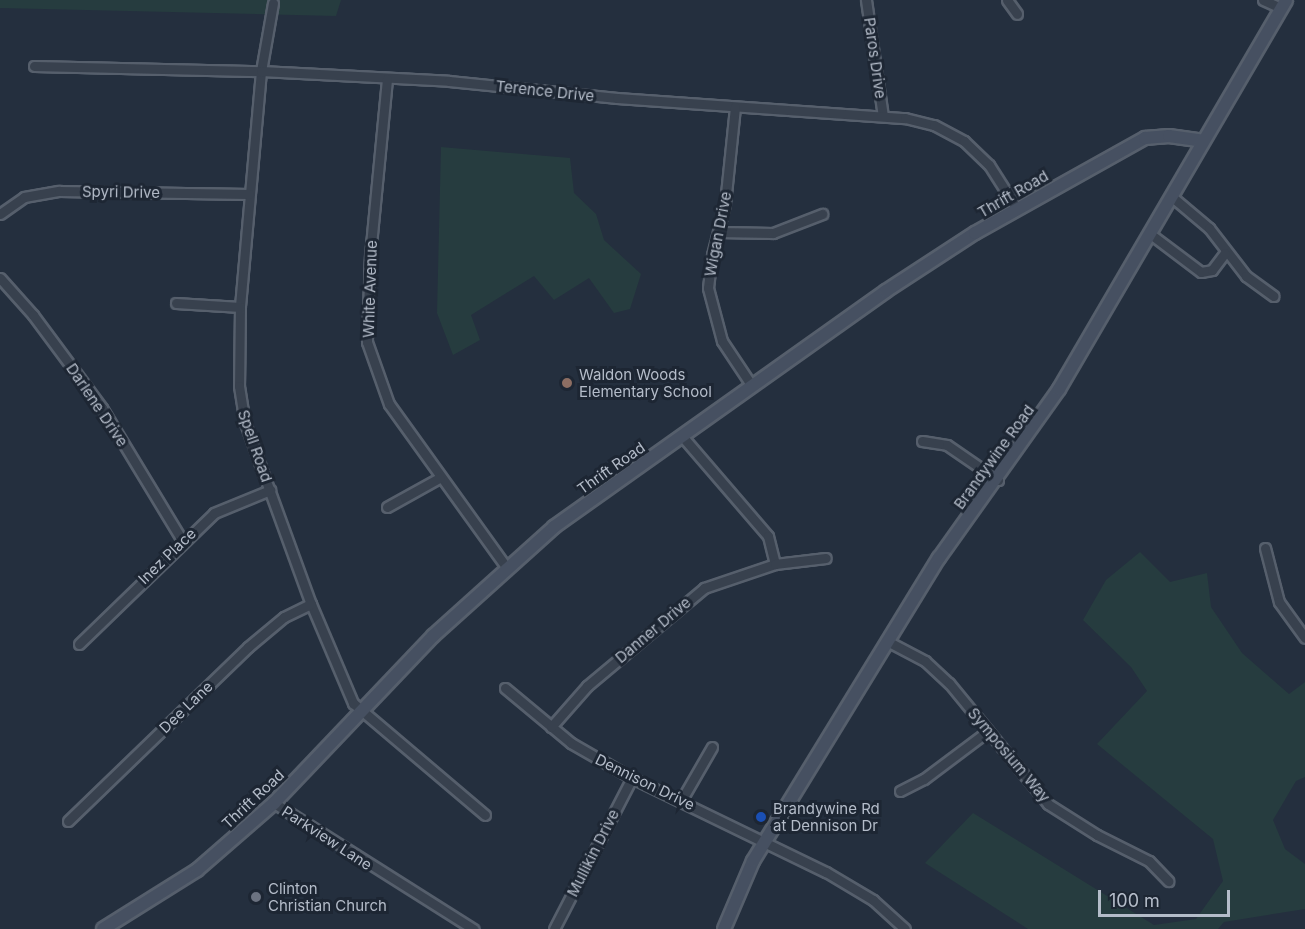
<!DOCTYPE html>
<html>
<head>
<meta charset="utf-8">
<style>
	body { margin:0 }
	#map { position:relative; width:1305px; height:929px; overflow:hidden; background:#242f3e; font-family:Inter,sans-serif }
	div>[style] { position:absolute }
	.green>* { inset:0; background:#263c3f }
	.roads { filter:drop-shadow(2px 0 #565f6c) drop-shadow(-2px 0 #565f6c) drop-shadow(0 2px #565f6c) drop-shadow(0 -2px #565f6c) }
	.street>* { height:9px; margin:-4.5px; padding:0 4.5px; transform-origin:4.5px; border-radius:4.5px; background:#38414e }
	.secondary>* { height:12px; margin:-6px; padding:0 6px; transform-origin:6px; border-radius:6px; background:#465061 }
	.dots>* { width:16px; height:16px; translate:-50% -50%; box-sizing:border-box; border:3px solid #1d2633; border-radius:50% }
	span { translate:-50% -50%; white-space:nowrap; text-align:center; line-height:1.15; -webkit-text-stroke:6px #1d2633; paint-order:stroke }
	.street-label { font-size:15px; color:#b4bcc9 }
	.poi-label { font-size:15px; color:#b4bcc9 }
	.left { translate:0 -50%; text-align:left }
	.scale { position:absolute; left:1098px; top:890px; width:132px; height:27px; box-sizing:border-box; border:3px solid #b4bcc9; border-top:0; padding-left:8px; font-size:18px; line-height:21px; white-space:nowrap; color:#b4bcc9; -webkit-text-stroke:4px #1d2633; paint-order:stroke }
</style>
</head>
<body>
<div id="map">
	<div class="green">
		<i style="clip-path:polygon(0 0,341px 0,336px 16px,0 8px)"></i>
		<i style="clip-path:polygon(441px 147px,570px 158px,574px 193px,596px 214px,604px 240px,641px 274px,630px 309px,614px 313px,589px 278px,554px 300px,534px 276px,471px 315px,480px 340px,453px 355px,437px 313px)"></i>
		<i style="clip-path:polygon(1140px 552px,1170px 582px,1207px 573px,1211px 607px,1242px 653px,1289px 694px,1305px 682px,1305px 777px,1296px 781px,1273px 820px,1285px 849px,1305px 864px,1305px 909px,1224px 922px,1218px 929px,1028px 929px,925px 863px,973px 813px,1154px 925px,1196px 919px,1223px 881px,1213px 839px,1097px 744px,1147px 691px,1131px 667px,1083px 620px,1106px 580px)"></i>
	</div>
	<div class="roads">
		<div class="street">
			<i style="left:866px;top:0;width:117px;rotate:81.7deg"></i>
			<i style="left:1007px;top:0;width:17px;rotate:54deg"></i>
			<i style="left:1263px;top:0;width:20px;rotate:24deg"></i>
			<i style="left:273px;top:3px;width:69px;rotate:100deg"></i>
			<i style="left:261px;top:71px;width:237px;rotate:95.1deg"></i>
			<i style="left:240px;top:307px;width:79px;rotate:90.7deg"></i>
			<i style="left:239px;top:386px;width:37px;rotate:81deg"></i>
			<i style="left:245px;top:423px;width:193px;rotate:70deg"></i>
			<i style="left:311px;top:604px;width:108px;rotate:67deg"></i>
			<i style="left:353px;top:703px;width:173px;rotate:40.3deg"></i>
			<i style="left:34px;top:66px;width:227px;rotate:1.3deg"></i>
			<i style="left:261px;top:71px;width:188px;rotate:3deg"></i>
			<i style="left:449px;top:81px;width:169px;rotate:5.8deg"></i>
			<i style="left:617px;top:98px;width:289px;rotate:4deg"></i>
			<i style="left:905px;top:118px;width:30px;rotate:14deg"></i>
			<i style="left:934px;top:125px;width:34px;rotate:28deg"></i>
			<i style="left:964px;top:141px;width:35px;rotate:44deg"></i>
			<i style="left:989px;top:165px;width:52px;rotate:57.5deg"></i>
			<i style="left:387px;top:79px;width:176px;rotate:95.5deg"></i>
			<i style="left:370px;top:254px;width:88px;rotate:92deg"></i>
			<i style="left:367px;top:342px;width:66px;rotate:70.5deg"></i>
			<i style="left:389px;top:404px;width:201px;rotate:54.3deg"></i>
			<i style="left:735px;top:107px;width:98px;rotate:95.9deg"></i>
			<i style="left:725px;top:204px;width:53px;rotate:104.3deg"></i>
			<i style="left:712px;top:255px;width:33px;rotate:97deg"></i>
			<i style="left:708px;top:288px;width:55px;rotate:75.2deg"></i>
			<i style="left:722px;top:341px;width:54px;rotate:56.3deg"></i>
			<i style="left:1171px;top:196px;width:50px;rotate:40.1deg"></i>
			<i style="left:1209px;top:228px;width:61px;rotate:52.4deg"></i>
			<i style="left:1246px;top:276px;width:34px;rotate:36deg"></i>
			<i style="left:0;top:214px;width:29px;rotate:-35deg"></i>
			<i style="left:24px;top:197px;width:36px;rotate:-10deg"></i>
			<i style="left:59px;top:191px;width:190px;rotate:0.9deg"></i>
			<i style="left:718px;top:232px;width:55px;rotate:1deg"></i>
			<i style="left:773px;top:233px;width:53px;rotate:-21.2deg"></i>
			<i style="left:1149px;top:233px;width:65px;rotate:36.9deg"></i>
			<i style="left:1201px;top:272px;width:11px;rotate:-10deg"></i>
			<i style="left:1212px;top:270px;width:21px;rotate:-53deg"></i>
			<i style="left:0;top:278px;width:50px;rotate:48.3deg"></i>
			<i style="left:33px;top:315px;width:116px;rotate:53.4deg"></i>
			<i style="left:102px;top:408px;width:154px;rotate:58.8deg"></i>
			<i style="left:176px;top:303px;width:64px;rotate:3.6deg"></i>
			<i style="left:682px;top:436px;width:132px;rotate:49.3deg"></i>
			<i style="left:768px;top:536px;width:29px;rotate:76deg"></i>
			<i style="left:922px;top:441px;width:25px;rotate:9deg"></i>
			<i style="left:947px;top:445px;width:62px;rotate:34.5deg"></i>
			<i style="left:387px;top:507px;width:60px;rotate:-29.1deg"></i>
			<i style="left:1265px;top:548px;width:56px;rotate:75.5deg"></i>
			<i style="left:1279px;top:602px;width:44px;rotate:54.2deg"></i>
			<i style="left:887px;top:641px;width:43px;rotate:27.8deg"></i>
			<i style="left:925px;top:661px;width:33px;rotate:43deg"></i>
			<i style="left:949px;top:683px;width:156px;rotate:50.7deg"></i>
			<i style="left:1048px;top:804px;width:58px;rotate:32.3deg"></i>
			<i style="left:1097px;top:835px;width:58px;rotate:26.6deg"></i>
			<i style="left:1149px;top:861px;width:28px;rotate:46deg"></i>
			<i style="left:79px;top:644px;width:188px;rotate:-44.1deg"></i>
			<i style="left:214px;top:513px;width:61px;rotate:-22.3deg"></i>
			<i style="left:505px;top:688px;width:86px;rotate:39.8deg"></i>
			<i style="left:571px;top:743px;width:70px;rotate:29.8deg"></i>
			<i style="left:632px;top:778px;width:216px;rotate:25.9deg"></i>
			<i style="left:826px;top:872px;width:55px;rotate:30.8deg"></i>
			<i style="left:873px;top:900px;width:43px;rotate:42.2deg"></i>
			<i style="left:551px;top:727px;width:55px;rotate:-48.7deg"></i>
			<i style="left:587px;top:686px;width:153px;rotate:-39.9deg"></i>
			<i style="left:704px;top:588px;width:75px;rotate:-18.7deg"></i>
			<i style="left:775px;top:564px;width:51px;rotate:-6.7deg"></i>
			<i style="left:900px;top:791px;width:27px;rotate:-27deg"></i>
			<i style="left:924px;top:779px;width:80px;rotate:-36.9deg"></i>
			<i style="left:682px;top:799px;width:60px;rotate:-60deg"></i>
			<i style="left:274px;top:803px;width:236px;rotate:32.3deg"></i>
			<i style="left:68px;top:821px;width:250px;rotate:-44deg"></i>
			<i style="left:248px;top:647px;width:47px;rotate:-39.8deg"></i>
			<i style="left:284px;top:617px;width:30px;rotate:-26deg"></i>
			<i style="left:554px;top:929px;width:170px;rotate:-62.7deg"></i>
		</div>
		<div class="secondary">
			<i style="left:103px;top:929px;width:111px;rotate:-32.1deg"></i>
			<i style="left:197px;top:870px;width:102px;rotate:-41deg"></i>
			<i style="left:274px;top:803px;width:231px;rotate:-46.4deg"></i>
			<i style="left:433px;top:636px;width:163px;rotate:-42deg"></i>
			<i style="left:554px;top:527px;width:407px;rotate:-35.4deg"></i>
			<i style="left:886px;top:291px;width:106px;rotate:-33.1deg"></i>
			<i style="left:975px;top:233px;width:195px;rotate:-29.2deg"></i>
			<i style="left:1145px;top:138px;width:24px;rotate:-5deg"></i>
			<i style="left:1169px;top:136px;width:34px;rotate:8deg"></i>
			<i style="left:724px;top:929px;width:74px;rotate:-66.9deg"></i>
			<i style="left:753px;top:861px;width:356px;rotate:-58.5deg"></i>
			<i style="left:939px;top:558px;width:207px;rotate:-54.6deg"></i>
			<i style="left:1059px;top:389px;width:450px;rotate:-59.7deg"></i>
		</div>
	</div>
	<div class="dots">
		<i style="left:567px;top:383px;background:#8d6e63"></i>
		<i style="left:761px;top:817px;background:#1a4fb4"></i>
		<i style="left:256px;top:897px;background:#6b7280"></i>
	</div>
	<div class="street-label">
		<span style="left:875px;top:58px;rotate:82deg">Paros Drive</span>
		<span style="left:545px;top:91px;rotate:6deg">Terence Drive</span>
		<span style="left:121px;top:192px;rotate:1deg">Spyri Drive</span>
		<span style="left:1013px;top:194px;rotate:-30deg">Thrift Road</span>
		<span style="left:718px;top:234px;rotate:-79deg">Wigan Drive</span>
		<span style="left:370px;top:289px;rotate:-88deg">White Avenue</span>
		<span style="left:97px;top:405px;rotate:56deg">Darlene Drive</span>
		<span style="left:255px;top:446px;rotate:71deg">Spell Road</span>
		<span style="left:994px;top:457px;rotate:-54deg">Brandywine Road</span>
		<span style="left:611px;top:468px;rotate:-35deg">Thrift Road</span>
		<span style="left:167px;top:556px;rotate:-44deg">Inez Place</span>
		<span style="left:653px;top:630px;rotate:-40deg">Danner Drive</span>
		<span style="left:186px;top:707px;rotate:-44deg">Dee Lane</span>
		<span style="left:1009px;top:755px;rotate:50deg">Symposium Way</span>
		<span style="left:645px;top:782px;rotate:26deg">Dennison Drive</span>
		<span style="left:253px;top:799px;rotate:-43deg">Thrift Road</span>
		<span style="left:327px;top:838px;rotate:33deg">Parkview Lane</span>
		<span style="left:593px;top:853px;rotate:-63deg">Mullikin Drive</span>
	</div>
	<div class="poi-label">
		<span class="left" style="left:579px;top:383px">Waldon Woods<br>Elementary School</span>
		<span class="left" style="left:773px;top:817px">Brandywine Rd<br>at Dennison Dr</span>
		<span class="left" style="left:268px;top:897px">Clinton<br>Christian Church</span>
	</div>
	<div class="scale">100 m</div>
</div>
</body>
</html>
